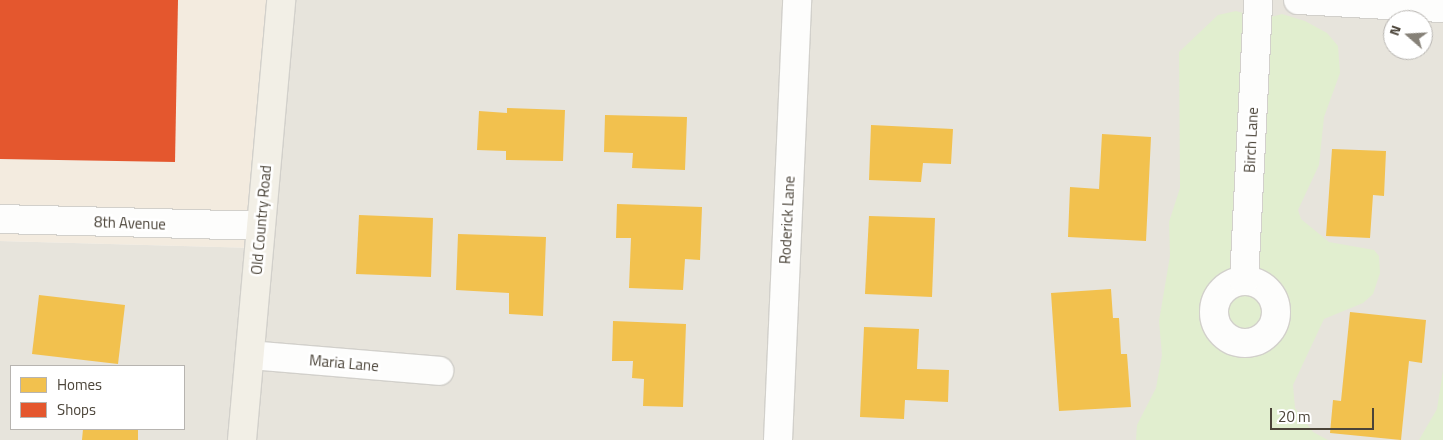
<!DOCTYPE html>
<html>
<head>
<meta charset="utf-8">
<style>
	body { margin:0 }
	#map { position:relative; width:1443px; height:440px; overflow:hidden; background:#f4f2ee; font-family:"Titillium Web",sans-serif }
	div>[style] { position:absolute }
	.residential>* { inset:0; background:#e7e4dc }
	.commercial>* { inset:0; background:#f3ebdf }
	.green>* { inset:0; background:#e1eecf }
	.homes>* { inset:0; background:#f2c14e }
	.shops>* { inset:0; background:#e4572e }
	.roads { filter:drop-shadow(1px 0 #d2d0cb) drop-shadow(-1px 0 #d2d0cb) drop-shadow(0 1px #d2d0cb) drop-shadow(0 -1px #d2d0cb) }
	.minor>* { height:28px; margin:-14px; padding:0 14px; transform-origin:14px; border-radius:14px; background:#fdfdfc }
	.minor>.ring { margin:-14px; padding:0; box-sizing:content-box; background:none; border:28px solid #fdfdfc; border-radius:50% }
	.primary>* { height:28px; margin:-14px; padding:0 14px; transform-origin:14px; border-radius:14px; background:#f2efe6 }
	span { translate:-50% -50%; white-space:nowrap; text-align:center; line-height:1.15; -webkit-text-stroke:5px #fff; paint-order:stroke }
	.street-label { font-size:15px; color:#4b4439 }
	.legend { position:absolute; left:10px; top:365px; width:175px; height:65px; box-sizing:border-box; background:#fff; border:1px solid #b7b4b0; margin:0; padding:6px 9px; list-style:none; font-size:15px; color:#4b4439 }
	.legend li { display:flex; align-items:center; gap:10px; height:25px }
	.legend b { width:25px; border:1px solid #b7b4b0 }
	.north { position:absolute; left:1383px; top:10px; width:50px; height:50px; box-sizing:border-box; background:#fff; border:1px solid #b7b4b0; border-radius:50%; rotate:289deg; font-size:14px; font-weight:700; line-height:20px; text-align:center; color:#4b4439 }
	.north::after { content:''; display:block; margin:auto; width:18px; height:22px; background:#868178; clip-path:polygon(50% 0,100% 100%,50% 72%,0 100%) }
	.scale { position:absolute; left:1270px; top:408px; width:104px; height:22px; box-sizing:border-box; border:2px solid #4b4439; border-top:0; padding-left:6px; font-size:15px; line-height:18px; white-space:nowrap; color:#4b4439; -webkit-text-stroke:4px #fff; paint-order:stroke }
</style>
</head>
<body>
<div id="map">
	<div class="residential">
		<i style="clip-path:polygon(evenodd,280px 0,1443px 0,1443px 440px,0 440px,0 241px,257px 248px,280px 0,1393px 20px,1423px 20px,1423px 50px,1393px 50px,1393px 20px,280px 0,11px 366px,184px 366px,184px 429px,11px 429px,11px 366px)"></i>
	</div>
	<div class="commercial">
		<i style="clip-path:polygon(0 0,280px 0,257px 248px,0 241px)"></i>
	</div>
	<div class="green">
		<i style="clip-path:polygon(1236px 11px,1264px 19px,1282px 14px,1305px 21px,1327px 33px,1338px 46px,1340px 73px,1324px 117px,1319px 165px,1298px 210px,1301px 219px,1329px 242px,1374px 250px,1379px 256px,1380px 273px,1373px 294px,1363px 303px,1324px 319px,1293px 385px,1295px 408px,1313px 432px,1328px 440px,1136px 440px,1137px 425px,1156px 388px,1162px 355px,1159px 321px,1170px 256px,1169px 222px,1180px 188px,1179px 52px,1218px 15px)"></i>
		<i style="clip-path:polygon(1443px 371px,1443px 440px,1419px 440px,1437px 409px)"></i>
	</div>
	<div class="homes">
		<i style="clip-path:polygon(507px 108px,565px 110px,563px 161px,506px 160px,506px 151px,477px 150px,479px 111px,507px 113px)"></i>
		<i style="clip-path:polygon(605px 115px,687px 117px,685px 170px,632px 168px,633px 153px,604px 152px)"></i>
		<i style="clip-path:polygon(871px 125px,953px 129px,951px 164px,923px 163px,921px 182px,869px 180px)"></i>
		<i style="clip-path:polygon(1102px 134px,1151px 137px,1146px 241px,1068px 237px,1070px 187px,1099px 189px)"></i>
		<i style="clip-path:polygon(1332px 149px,1386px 151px,1384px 196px,1373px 195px,1370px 238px,1326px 236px)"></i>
		<i style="clip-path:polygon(617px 204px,702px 207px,700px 260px,685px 259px,683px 290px,629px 288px,631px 238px,616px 238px)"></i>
		<i style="clip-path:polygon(359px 215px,433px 218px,431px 277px,356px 274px)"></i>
		<i style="clip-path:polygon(869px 216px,935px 218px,932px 297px,865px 294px)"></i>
		<i style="clip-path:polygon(458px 234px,546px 237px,543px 316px,509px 314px,509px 293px,456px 290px)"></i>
		<i style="clip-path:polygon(1111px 289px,1113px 318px,1119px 318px,1121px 354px,1127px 354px,1131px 407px,1059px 411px,1051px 293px)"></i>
		<i style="clip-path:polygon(39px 295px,125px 305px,118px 364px,32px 354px)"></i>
		<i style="clip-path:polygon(1350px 312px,1426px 320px,1422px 363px,1409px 361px,1401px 440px,1330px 433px,1333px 400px,1341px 401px)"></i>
		<i style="clip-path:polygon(613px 321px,686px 324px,683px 407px,643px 406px,644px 379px,632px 378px,633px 361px,612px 361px)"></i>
		<i style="clip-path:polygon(864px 327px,919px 329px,917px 369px,949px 370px,948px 402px,905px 400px,904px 419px,860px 417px)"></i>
		<i style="clip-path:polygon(83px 429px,138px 429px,138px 440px,82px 440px)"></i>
	</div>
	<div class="shops">
		<i style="clip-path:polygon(0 0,178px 0,175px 162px,0 159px)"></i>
	</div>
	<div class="roads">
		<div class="minor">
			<i style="left:1298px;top:0;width:145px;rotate:3.2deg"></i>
			<i style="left:0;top:219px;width:260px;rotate:1.5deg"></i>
			<i class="ring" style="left:1214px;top:281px;width:34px;height:34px"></i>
			<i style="left:1244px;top:281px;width:281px;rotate:-87.1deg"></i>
			<i style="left:250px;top:355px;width:190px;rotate:4.8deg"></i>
			<i style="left:778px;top:440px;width:440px;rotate:-87.5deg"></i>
		</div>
		<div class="primary">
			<i style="left:242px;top:440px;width:442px;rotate:-84.9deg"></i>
		</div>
	</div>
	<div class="street-label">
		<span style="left:1251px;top:140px;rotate:-87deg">Birch Lane</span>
		<span style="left:261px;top:220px;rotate:-85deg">Old Country Road</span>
		<span style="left:787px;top:220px;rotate:-87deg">Roderick Lane</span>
		<span style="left:130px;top:223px;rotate:2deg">8th Avenue</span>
		<span style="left:344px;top:363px;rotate:5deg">Maria Lane</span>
	</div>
	<ul class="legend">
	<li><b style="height:14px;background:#f2c14e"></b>Homes</li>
	<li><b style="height:14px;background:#e4572e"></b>Shops</li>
	</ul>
	<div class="north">N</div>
	<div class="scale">20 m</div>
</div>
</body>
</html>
